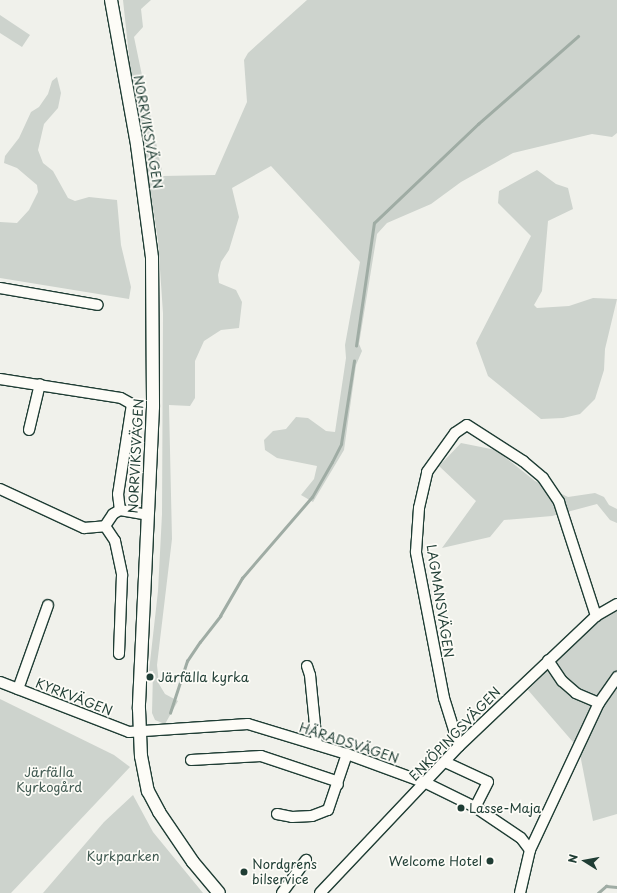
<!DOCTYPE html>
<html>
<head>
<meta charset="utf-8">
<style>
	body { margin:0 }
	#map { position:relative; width:617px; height:893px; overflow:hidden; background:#f0f1eb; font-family:"Playpen Sans",sans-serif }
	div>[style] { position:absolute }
	.green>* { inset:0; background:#cdd3cd }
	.stream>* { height:2.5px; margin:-1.25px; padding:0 1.25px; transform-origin:1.25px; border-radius:1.25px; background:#9faca4 }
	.roads { filter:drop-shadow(1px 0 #1f3d34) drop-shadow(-1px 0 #1f3d34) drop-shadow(0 1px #1f3d34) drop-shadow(0 -1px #1f3d34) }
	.minor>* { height:10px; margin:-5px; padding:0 5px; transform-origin:5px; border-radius:5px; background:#fdfcf7 }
	.tertiary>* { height:12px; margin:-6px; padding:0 6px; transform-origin:6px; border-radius:6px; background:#fdfcf7 }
	.dots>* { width:11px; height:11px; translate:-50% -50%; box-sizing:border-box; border:2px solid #fdfcf7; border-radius:50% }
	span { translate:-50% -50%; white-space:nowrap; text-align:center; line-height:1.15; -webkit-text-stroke:3.5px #fdfcf7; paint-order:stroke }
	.street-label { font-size:13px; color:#1f3d34 }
	.poi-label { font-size:13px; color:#1f3d34 }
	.left { translate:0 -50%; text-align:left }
	.right { translate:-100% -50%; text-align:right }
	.park-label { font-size:13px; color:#425b53 }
	.north { position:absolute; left:565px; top:841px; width:40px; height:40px; -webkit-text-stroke:3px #fdfcf7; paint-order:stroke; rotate:281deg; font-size:11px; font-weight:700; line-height:16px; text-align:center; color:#1f3d34 }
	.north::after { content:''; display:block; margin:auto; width:14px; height:18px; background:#1f3d34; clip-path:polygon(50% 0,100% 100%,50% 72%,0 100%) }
</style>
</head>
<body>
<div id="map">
	<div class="green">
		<i style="clip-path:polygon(123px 0,151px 0,141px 9px,143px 27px,134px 37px,163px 176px,215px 175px,247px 102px,244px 60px,248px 53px,307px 0,617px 0,617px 133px,612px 137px,592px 134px,513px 153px,461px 182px,431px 204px,387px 223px,377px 234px,359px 344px,362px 351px,356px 365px,344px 450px,313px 502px,301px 495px,314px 479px,317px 466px,277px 458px,265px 450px,264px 440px,273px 431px,286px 429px,296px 417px,308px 418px,326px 431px,335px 432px,346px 358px,345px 345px,360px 262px,271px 166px,232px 188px,239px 217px,229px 250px,221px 262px,218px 275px,219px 283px,236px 290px,242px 302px,239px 328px,221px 330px,204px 341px,195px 361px,195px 398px,190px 406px,169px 405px,172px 539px,157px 665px,159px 684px,165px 694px,178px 701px,165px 724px,155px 720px,152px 713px,153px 671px,149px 671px,158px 591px,162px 514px,163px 313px,158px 240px,130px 65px)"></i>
		<i style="clip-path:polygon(0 15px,30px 35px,22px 47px,0 33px)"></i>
		<i style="clip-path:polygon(57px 77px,61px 93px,58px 108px,44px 124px,38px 150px,43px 163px,53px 171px,68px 198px,75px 201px,89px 197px,117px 200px,121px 245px,131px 287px,129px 299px,0 278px,0 222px,17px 223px,29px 210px,38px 192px,37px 185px,17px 168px,4px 163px,5px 156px,19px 138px,31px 112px,39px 107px,48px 94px,52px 81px)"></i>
		<i style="clip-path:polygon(537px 170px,556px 184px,568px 188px,573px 209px,548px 221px,542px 291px,534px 305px,537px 308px,569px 306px,593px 298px,617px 299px,605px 349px,604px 370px,595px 399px,580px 414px,563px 418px,541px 419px,488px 376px,476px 343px,531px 236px,498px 203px,499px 191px)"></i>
		<i style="clip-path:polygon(461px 443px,496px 450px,535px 481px,568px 497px,595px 493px,604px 497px,609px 505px,617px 509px,617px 523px,610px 520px,597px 504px,552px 516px,504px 520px,490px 537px,442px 548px,476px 501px,439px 466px)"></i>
		<i style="clip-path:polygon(617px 611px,617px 814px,593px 821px,579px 749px,528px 690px,601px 617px)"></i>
		<i style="clip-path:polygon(0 699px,114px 755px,130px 767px,11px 893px,0 893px)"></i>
		<i style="clip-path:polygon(133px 795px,153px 832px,203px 893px,43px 893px,104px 822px)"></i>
	</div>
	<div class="stream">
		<i style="left:356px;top:346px;width:124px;rotate:-81.7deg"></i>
		<i style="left:374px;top:223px;width:144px;rotate:-43.6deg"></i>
		<i style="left:478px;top:124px;width:133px;rotate:-41.3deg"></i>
		<i style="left:170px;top:713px;width:55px;rotate:-71.9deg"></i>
		<i style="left:187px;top:661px;width:23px;rotate:-56deg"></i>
		<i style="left:200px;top:642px;width:33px;rotate:-52deg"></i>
		<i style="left:220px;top:616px;width:44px;rotate:-59.9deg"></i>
		<i style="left:242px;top:578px;width:107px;rotate:-49.2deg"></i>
		<i style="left:312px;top:497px;width:40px;rotate:-60.3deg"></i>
		<i style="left:332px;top:462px;width:20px;rotate:-63deg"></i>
		<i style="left:341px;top:444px;width:84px;rotate:-81.1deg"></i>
		<i style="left:598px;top:893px;width:11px;rotate:-41deg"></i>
		<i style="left:606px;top:886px;width:11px;rotate:5deg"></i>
	</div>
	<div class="roads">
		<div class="minor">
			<i style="left:0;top:288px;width:99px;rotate:9.8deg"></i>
			<i style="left:0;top:379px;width:122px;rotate:8.9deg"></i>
			<i style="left:121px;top:398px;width:13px;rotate:29deg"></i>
			<i style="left:132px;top:404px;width:91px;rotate:98.8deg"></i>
			<i style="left:118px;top:494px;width:16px;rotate:83deg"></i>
			<i style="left:120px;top:510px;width:28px;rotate:10deg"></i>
			<i style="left:29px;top:430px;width:47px;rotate:-76.6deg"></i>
			<i style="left:0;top:489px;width:93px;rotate:24.9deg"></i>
			<i style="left:84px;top:528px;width:21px;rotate:-5deg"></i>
			<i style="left:105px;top:526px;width:14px;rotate:-56deg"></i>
			<i style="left:113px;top:514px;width:8px;rotate:-30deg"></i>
			<i style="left:105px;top:526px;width:18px;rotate:56deg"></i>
			<i style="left:115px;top:541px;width:35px;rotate:78deg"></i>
			<i style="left:122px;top:575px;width:79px;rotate:92.2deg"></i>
			<i style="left:307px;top:666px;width:9px;rotate:72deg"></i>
			<i style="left:310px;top:675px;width:70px;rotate:84.3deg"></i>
			<i style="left:0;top:682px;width:138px;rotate:21.2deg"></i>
			<i style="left:129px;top:732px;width:119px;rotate:-3.8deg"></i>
			<i style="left:248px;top:724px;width:103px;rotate:16.9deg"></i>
			<i style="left:347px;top:754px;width:84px;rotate:20.2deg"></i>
			<i style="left:426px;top:783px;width:55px;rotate:26.1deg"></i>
			<i style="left:475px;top:807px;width:55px;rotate:34deg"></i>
			<i style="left:521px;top:838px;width:15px;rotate:53deg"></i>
			<i style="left:18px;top:689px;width:89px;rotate:-70.3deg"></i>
			<i style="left:599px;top:703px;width:32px;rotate:-55deg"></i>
			<i style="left:459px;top:746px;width:50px;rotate:-107.4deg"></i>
			<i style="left:444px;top:698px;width:149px;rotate:-100.9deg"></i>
			<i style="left:416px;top:552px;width:44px;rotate:-86.1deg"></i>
			<i style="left:419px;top:508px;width:37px;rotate:-77deg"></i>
			<i style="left:427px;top:472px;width:48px;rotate:-54.3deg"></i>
			<i style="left:455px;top:433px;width:14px;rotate:-34deg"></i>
			<i style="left:467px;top:425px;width:67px;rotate:32.7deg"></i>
			<i style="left:523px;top:461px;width:26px;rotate:40deg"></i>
			<i style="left:543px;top:478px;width:29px;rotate:56deg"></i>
			<i style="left:559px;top:502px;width:120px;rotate:72deg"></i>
			<i style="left:191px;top:760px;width:70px;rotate:-3.3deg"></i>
			<i style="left:261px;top:756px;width:79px;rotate:18.4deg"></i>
			<i style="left:336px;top:781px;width:4px;rotate:63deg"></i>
			<i style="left:445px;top:762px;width:47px;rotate:24.9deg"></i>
			<i style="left:488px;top:782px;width:28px;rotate:117deg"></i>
			<i style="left:277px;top:814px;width:15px;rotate:11deg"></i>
			<i style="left:292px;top:817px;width:20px;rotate:-3deg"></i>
			<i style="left:312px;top:816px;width:17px;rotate:-21deg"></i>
			<i style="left:328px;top:810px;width:59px;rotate:-71.3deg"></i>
			<i style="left:282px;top:893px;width:41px;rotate:-54deg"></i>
			<i style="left:320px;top:893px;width:202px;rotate:-46.6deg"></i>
			<i style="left:459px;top:746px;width:189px;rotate:-43.5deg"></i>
			<i style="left:596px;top:616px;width:24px;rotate:-30deg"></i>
			<i style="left:520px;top:893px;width:44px;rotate:-76.9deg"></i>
			<i style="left:530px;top:850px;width:162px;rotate:-64.9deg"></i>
			<i style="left:599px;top:703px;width:25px;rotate:-157deg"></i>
			<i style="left:576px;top:693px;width:18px;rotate:-139deg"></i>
			<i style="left:562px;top:681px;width:25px;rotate:-124deg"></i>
		</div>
		<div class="tertiary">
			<i style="left:111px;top:0;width:147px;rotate:79.8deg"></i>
			<i style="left:137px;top:145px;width:114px;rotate:82.4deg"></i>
			<i style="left:152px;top:258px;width:149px;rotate:89.6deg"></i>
			<i style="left:153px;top:407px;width:302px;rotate:92.7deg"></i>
			<i style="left:139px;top:709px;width:47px;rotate:87.6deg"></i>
			<i style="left:141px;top:756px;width:36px;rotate:79deg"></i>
			<i style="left:148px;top:791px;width:24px;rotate:62deg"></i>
			<i style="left:159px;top:812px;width:60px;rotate:55.8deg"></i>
			<i style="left:193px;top:862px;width:40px;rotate:50deg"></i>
		</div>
	</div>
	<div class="dots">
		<i style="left:150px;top:677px;background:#1f3d34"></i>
		<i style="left:461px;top:808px;background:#1f3d34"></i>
		<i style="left:490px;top:861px;background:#1f3d34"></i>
		<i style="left:244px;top:872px;background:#1f3d34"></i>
	</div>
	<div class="street-label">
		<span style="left:148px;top:132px;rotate:80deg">NORRVIKSVÄGEN</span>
		<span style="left:136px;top:456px;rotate:-87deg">NORRVIKSVÄGEN</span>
		<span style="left:440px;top:601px;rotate:81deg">LAGMANSVÄGEN</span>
		<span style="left:74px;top:697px;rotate:21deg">KYRKVÄGEN</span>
		<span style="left:455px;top:734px;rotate:-46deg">ENKÖPINGSVÄGEN</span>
		<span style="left:349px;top:743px;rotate:18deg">HÄRADSVÄGEN</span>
	</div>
	<div class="poi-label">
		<span class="left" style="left:158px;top:677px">Järfälla kyrka</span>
		<span class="left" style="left:469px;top:808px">Lasse-Maja</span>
		<span class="right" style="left:482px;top:861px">Welcome Hotel</span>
		<span class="left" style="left:252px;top:872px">Nordgrens<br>bilservice</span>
	</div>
	<div class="park-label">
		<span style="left:49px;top:780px">Järfälla<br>Kyrkogård</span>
		<span style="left:123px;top:856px">Kyrkparken</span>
	</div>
	<div class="north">N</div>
</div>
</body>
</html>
